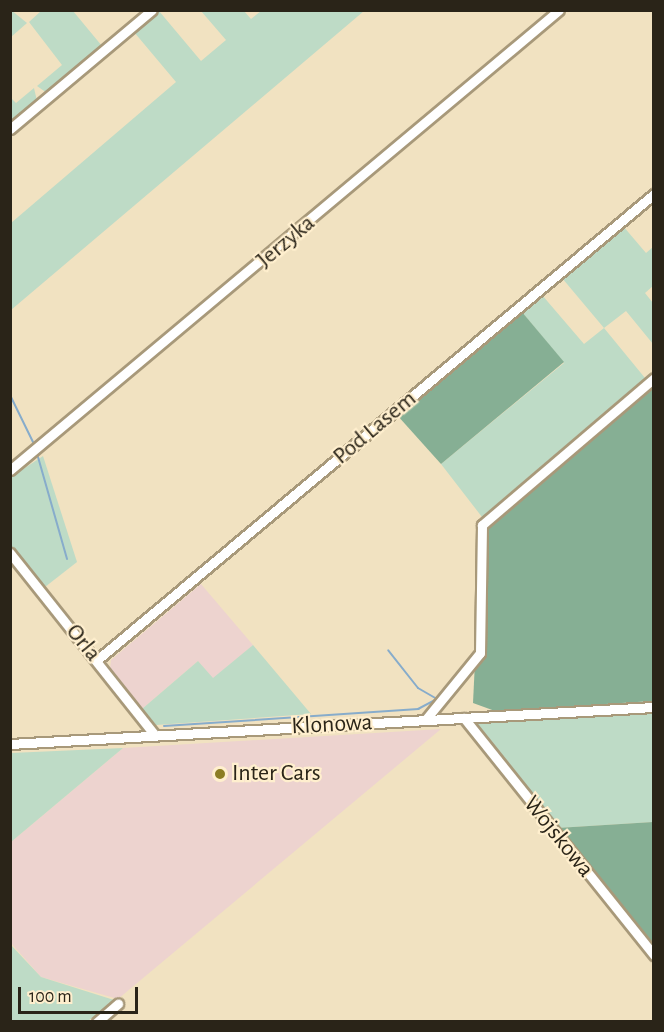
<!DOCTYPE html>
<html>
<head>
<meta charset="utf-8">
<style>
	body { margin:0 }
	#map { position:relative; width:664px; height:1032px; overflow:hidden; background:#f1e2c1; font-family:"Alegreya Sans",sans-serif }
	div>[style] { position:absolute }
	.industrial>* { inset:0; background:#edd3cf }
	.green>* { inset:0; background:#bedbc6 }
	.forest>* { inset:0; background:#86af94 }
	.stream>* { height:2px; margin:-1px; padding:0 1px; transform-origin:1px; border-radius:1px; background:#87accb }
	.roads { filter:drop-shadow(2px 0 #a8997a) drop-shadow(-2px 0 #a8997a) drop-shadow(0 2px #a8997a) drop-shadow(0 -2px #a8997a) }
	.minor>* { height:9px; margin:-4.5px; padding:0 4.5px; transform-origin:4.5px; border-radius:4.5px; background:#fff }
	.dots>* { width:16px; height:16px; translate:-50% -50%; box-sizing:border-box; border:3px solid #ffefce; border-radius:50% }
	span { translate:-50% -50%; white-space:nowrap; text-align:center; line-height:1.15; -webkit-text-stroke:4.5px #ffefce; paint-order:stroke }
	.street-label { font-size:24px; color:#2a2418 }
	.poi-label { font-size:24px; color:#2a2418 }
	.left { translate:0 -50%; text-align:left }
	.frame { position:absolute; inset:0; border:12px solid #2a2418; pointer-events:none }
	.scale { position:absolute; left:18px; top:987px; width:120px; height:27px; box-sizing:border-box; border:3px solid #2a2418; border-top:0; padding-left:8px; font-size:18px; line-height:21px; white-space:nowrap; color:#2a2418; -webkit-text-stroke:4px #ffefce; paint-order:stroke }
</style>
</head>
<body>
<div id="map">
	<div class="industrial">
		<i style="clip-path:polygon(201px 584px,253px 645px,213px 679px,198px 661px,142px 709px,110px 669px,111px 660px)"></i>
		<i style="clip-path:polygon(441px 729px,118px 999px,41px 977px,11px 943px,11px 842px,123px 748px)"></i>
	</div>
	<div class="green">
		<i style="clip-path:polygon(11px 10px,27px 23px,11px 37px,10px 11px)"></i>
		<i style="clip-path:polygon(41px 11px,73px 11px,102px 46px,47px 93px,37px 86px,62px 65px,29px 22px)"></i>
		<i style="clip-path:polygon(159px 11px,201px 61px,226px 40px,201px 11px,244px 11px,251px 19px,261px 11px,364px 11px,11px 310px,11px 223px,176px 82px,134px 32px)"></i>
		<i style="clip-path:polygon(34px 88px,37px 101px,11px 123px,10px 97px,16px 103px)"></i>
		<i style="clip-path:polygon(623px 226px,646px 253px,653px 247px,653px 286px,645px 293px,653px 303px,653px 344px,626px 311px,604px 328px,645px 378px,482px 517px,441px 464px,564px 363px,522px 312px,542px 295px,584px 344px,604px 328px,562px 278px)"></i>
		<i style="clip-path:polygon(43px 456px,77px 562px,45px 587px,10px 545px,11px 477px)"></i>
		<i style="clip-path:polygon(253px 645px,311px 714px,156px 725px,142px 709px,198px 661px,213px 678px)"></i>
		<i style="clip-path:polygon(653px 711px,653px 822px,557px 828px,473px 721px)"></i>
		<i style="clip-path:polygon(123px 748px,11px 842px,11px 753px)"></i>
		<i style="clip-path:polygon(10px 944px,41px 977px,114px 1000px,88px 1021px,11px 1021px)"></i>
	</div>
	<div class="forest">
		<i style="clip-path:polygon(522px 312px,564px 362px,441px 464px,397px 415px)"></i>
		<i style="clip-path:polygon(653px 386px,653px 701px,495px 711px,473px 703px,482px 517px)"></i>
		<i style="clip-path:polygon(653px 822px,653px 947px,557px 828px)"></i>
	</div>
	<div class="stream">
		<i style="left:10px;top:395px;width:57px;rotate:63.9deg"></i>
		<i style="left:38px;top:457px;width:106px;rotate:74.1deg"></i>
		<i style="left:164px;top:726px;width:255px;rotate:-3.8deg"></i>
		<i style="left:418px;top:709px;width:21px;rotate:-28deg"></i>
		<i style="left:437px;top:699px;width:22px;rotate:-150deg"></i>
		<i style="left:418px;top:688px;width:48px;rotate:-128.3deg"></i>
	</div>
	<div class="roads">
		<div class="minor">
			<i style="left:10px;top:129px;width:185px;rotate:-40deg"></i>
			<i style="left:10px;top:470px;width:716px;rotate:-39.96deg"></i>
			<i style="left:10px;top:553px;width:233px;rotate:51.5deg"></i>
			<i style="left:97px;top:660px;width:726px;rotate:-39.92deg"></i>
			<i style="left:464px;top:718px;width:304px;rotate:51.3deg"></i>
			<i style="left:426px;top:719px;width:85px;rotate:-50.7deg"></i>
			<i style="left:480px;top:653px;width:128px;rotate:-89.1deg"></i>
			<i style="left:482px;top:525px;width:226px;rotate:-40.5deg"></i>
			<i style="left:10px;top:744px;width:645px;rotate:-3.29deg"></i>
			<i style="left:97px;top:1022px;width:28px;rotate:-41deg"></i>
		</div>
	</div>
	<div class="dots">
		<i style="left:220px;top:774px;background:#8c7d23"></i>
	</div>
	<div class="street-label">
		<span style="left:286px;top:242px;rotate:-40deg">Jerzyka</span>
		<span style="left:375px;top:428px;rotate:-40deg">Pod Lasem</span>
		<span style="left:83px;top:643px;rotate:51deg">Orla</span>
		<span style="left:332px;top:725px;rotate:-3deg">Klonowa</span>
		<span style="left:558px;top:837px;rotate:51deg">Wojskowa</span>
	</div>
	<div class="poi-label">
		<span class="left" style="left:232px;top:774px">Inter Cars</span>
	</div>
	<div class="frame"></div>
	<div class="scale">100 m</div>
</div>
</body>
</html>
